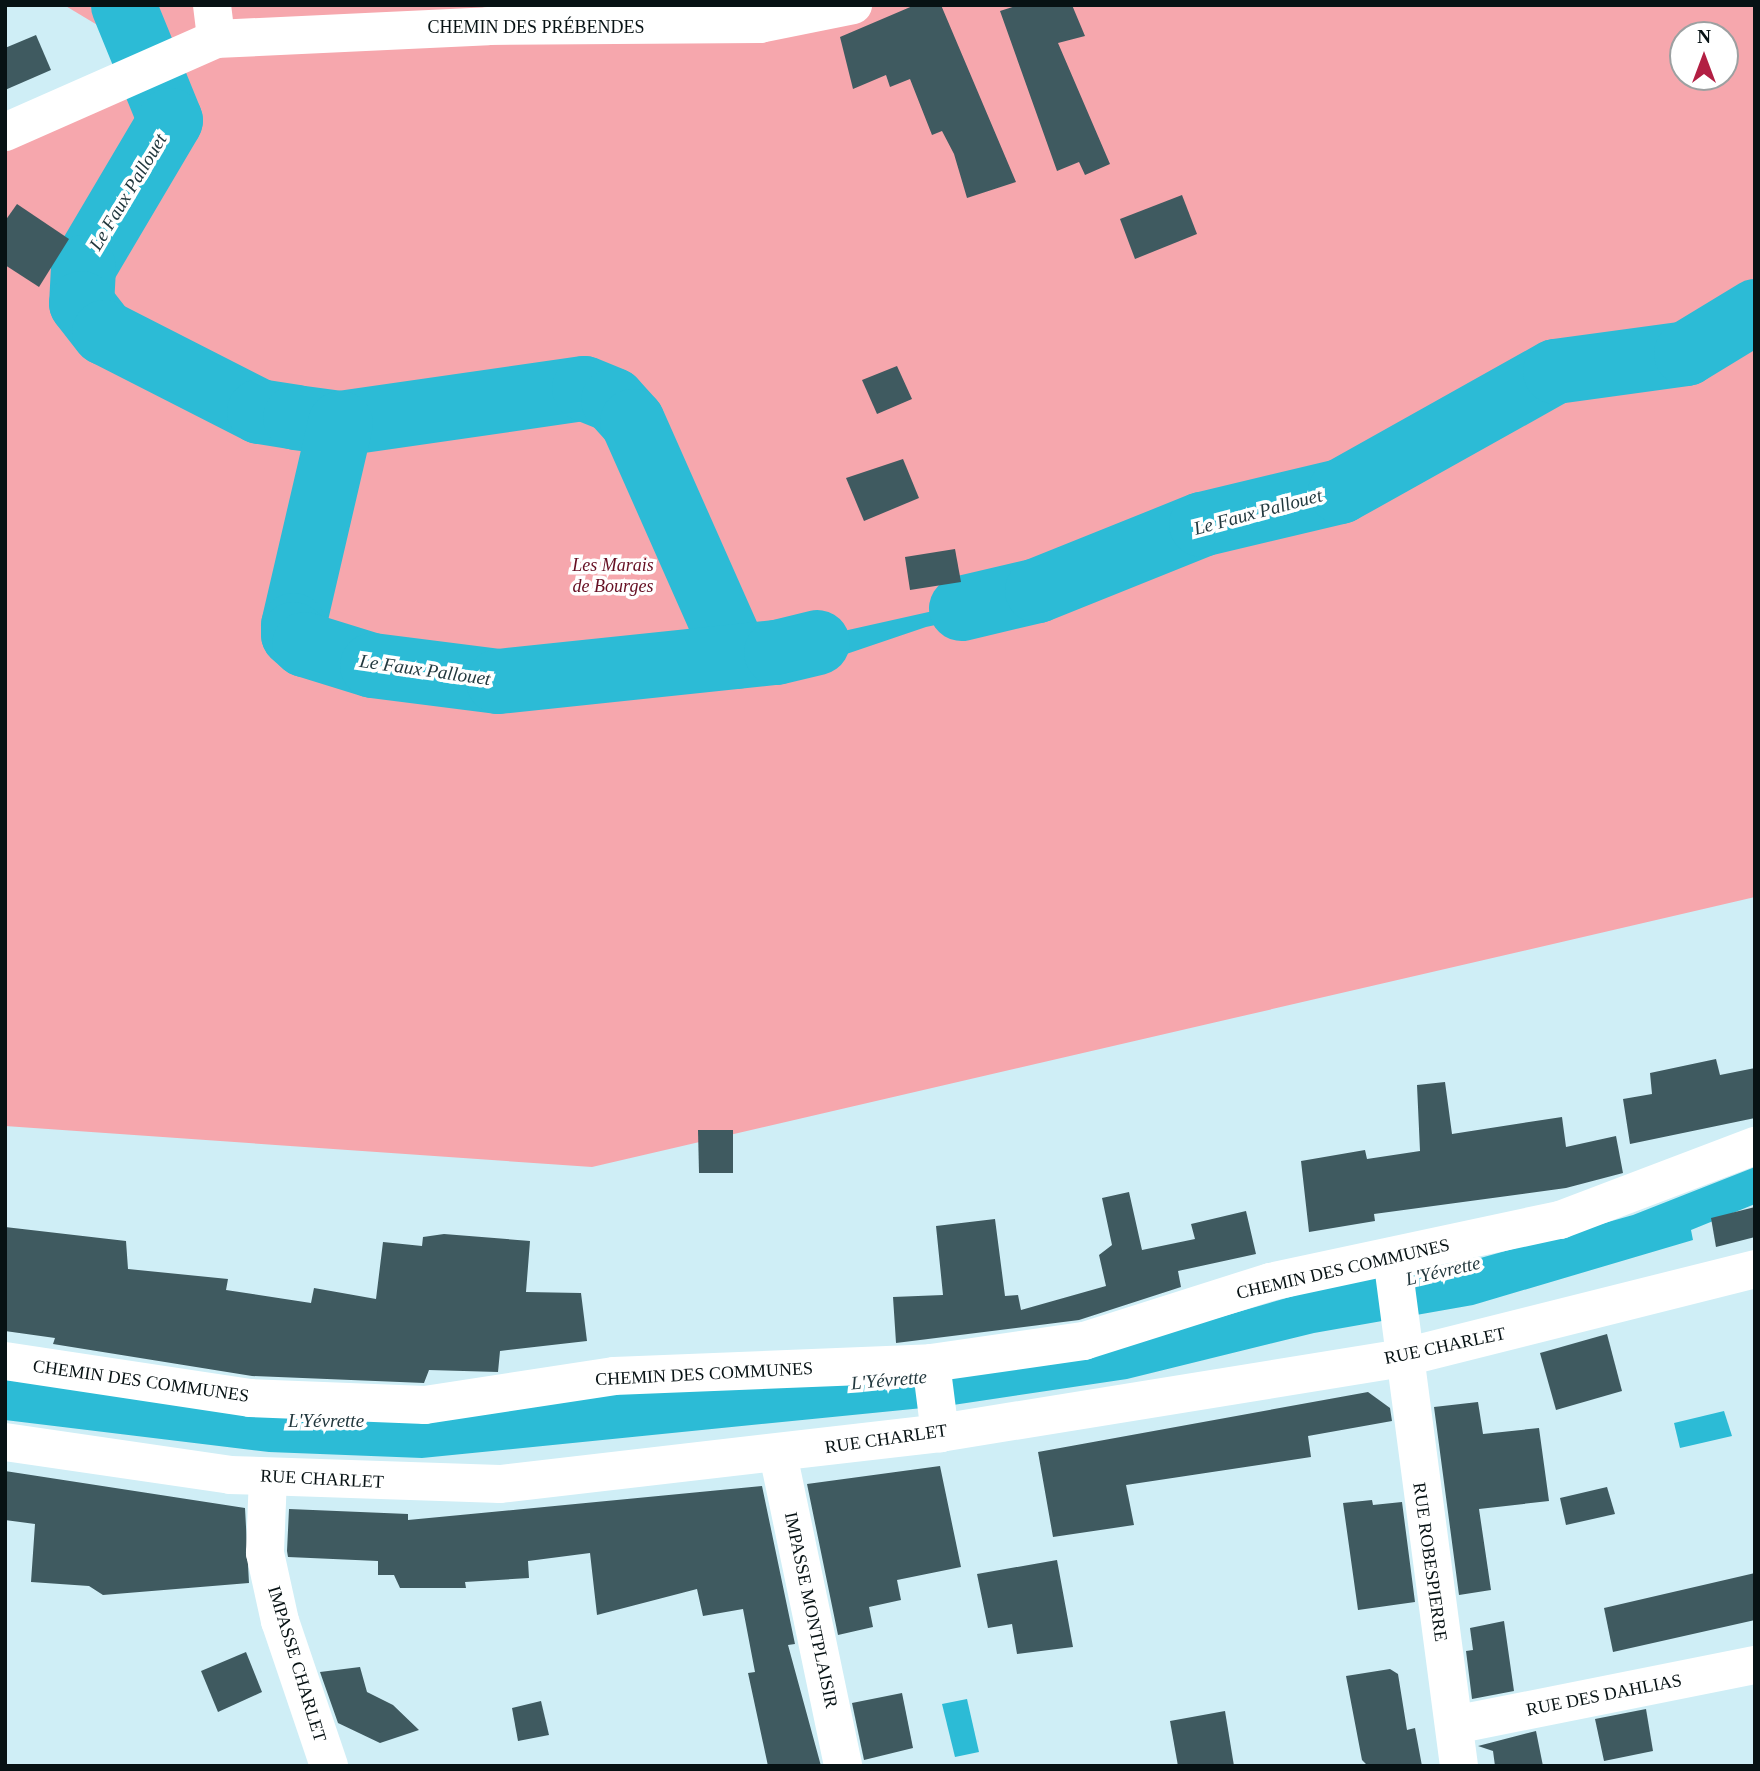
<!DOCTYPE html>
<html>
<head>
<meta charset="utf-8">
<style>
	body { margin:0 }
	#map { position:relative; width:1760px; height:1771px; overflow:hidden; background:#cfeef6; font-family:Georgia,serif }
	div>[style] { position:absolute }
	.green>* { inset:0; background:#f6a7ad }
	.water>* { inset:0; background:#2cbbd6 }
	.river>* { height:65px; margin:-32.5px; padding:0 32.5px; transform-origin:32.5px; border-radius:32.5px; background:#2cbbd6 }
	.building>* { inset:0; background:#3f5a60 }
	.minor>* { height:38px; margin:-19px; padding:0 19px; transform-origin:19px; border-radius:19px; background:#fff }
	span { translate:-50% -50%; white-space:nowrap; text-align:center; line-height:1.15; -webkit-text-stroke:7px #fff; paint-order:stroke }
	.street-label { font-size:18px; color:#071214 }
	.park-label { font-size:18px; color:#660f23; font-style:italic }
	.water-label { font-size:19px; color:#22383e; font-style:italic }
	.frame { position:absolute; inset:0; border:7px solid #071214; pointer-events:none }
	.north { position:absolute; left:1669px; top:21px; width:70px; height:70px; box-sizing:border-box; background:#fff; border:2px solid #9ca0a1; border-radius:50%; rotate:0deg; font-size:19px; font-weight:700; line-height:28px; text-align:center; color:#071214 }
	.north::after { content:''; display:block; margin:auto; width:24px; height:32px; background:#b21f43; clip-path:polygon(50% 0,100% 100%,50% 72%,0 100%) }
</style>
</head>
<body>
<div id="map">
	<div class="green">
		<i style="clip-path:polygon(evenodd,64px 5px,1755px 5px,1755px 897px,592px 1167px,5px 1126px,5px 132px,141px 72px,129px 44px,64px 5px,1683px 35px,1725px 35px,1725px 77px,1683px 77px,1683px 35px)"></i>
	</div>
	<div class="water">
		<i style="clip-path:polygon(94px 5px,143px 5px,174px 56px,140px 72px,121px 24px)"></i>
		<i style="clip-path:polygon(1755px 312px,1755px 340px,1733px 360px,1703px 372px,1560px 390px,1363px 503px,1137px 564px,1076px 595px,926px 627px,811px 666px,503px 691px,392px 681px,286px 651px,276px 641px,330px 447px,81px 354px,96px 331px,252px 411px,340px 426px,290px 639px,369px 667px,484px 683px,723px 658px,1067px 581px,1199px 524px,1360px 486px,1541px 374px,1699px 351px)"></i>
		<i style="clip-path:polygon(1755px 1167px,1755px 1204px,1691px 1230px,1693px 1240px,1473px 1305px,1314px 1333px,1127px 1379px,953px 1405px,422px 1458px,269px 1452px,5px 1420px,5px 1379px,248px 1415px,1085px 1356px,1328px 1286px,1459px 1264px,1633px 1215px)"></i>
		<i style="clip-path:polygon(1724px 1411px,1732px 1436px,1680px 1448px,1674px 1423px)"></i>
		<i style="clip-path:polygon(967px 1699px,979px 1752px,955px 1757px,942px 1704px)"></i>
	</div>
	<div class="river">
		<i style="left:123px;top:5px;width:124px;rotate:67.8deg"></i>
		<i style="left:170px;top:120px;width:171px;rotate:120.6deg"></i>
		<i style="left:83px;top:267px;width:36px;rotate:93deg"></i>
		<i style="left:81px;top:303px;width:37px;rotate:52deg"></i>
		<i style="left:104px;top:332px;width:174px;rotate:27deg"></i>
		<i style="left:259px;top:411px;width:36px;rotate:9deg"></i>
		<i style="left:295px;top:417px;width:45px;rotate:7.6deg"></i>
		<i style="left:340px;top:423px;width:246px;rotate:-8.2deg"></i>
		<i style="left:584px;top:388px;width:31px;rotate:22deg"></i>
		<i style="left:613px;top:400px;width:28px;rotate:48deg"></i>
		<i style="left:632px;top:421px;width:257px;rotate:66.1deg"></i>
		<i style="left:340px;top:423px;width:207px;rotate:103.1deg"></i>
		<i style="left:293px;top:625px;width:9px;rotate:90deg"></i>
		<i style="left:293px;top:634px;width:15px;rotate:42deg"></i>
		<i style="left:304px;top:644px;width:71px;rotate:17.2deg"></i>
		<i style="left:372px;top:665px;width:127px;rotate:7.2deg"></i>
		<i style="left:498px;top:681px;width:280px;rotate:-6deg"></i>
		<i style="left:776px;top:652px;width:42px;rotate:-13.7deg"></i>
		<i style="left:961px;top:608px;width:78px;rotate:-13.3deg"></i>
		<i style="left:1037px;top:590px;width:177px;rotate:-21.9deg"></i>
		<i style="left:1201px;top:524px;width:143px;rotate:-13.4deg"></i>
		<i style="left:1340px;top:491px;width:246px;rotate:-29.2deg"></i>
		<i style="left:1555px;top:371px;width:132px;rotate:-7.8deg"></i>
		<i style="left:1686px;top:353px;width:81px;rotate:-31.3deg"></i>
	</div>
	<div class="building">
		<i style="clip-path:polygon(915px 5px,941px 5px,1016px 182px,967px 198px,954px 154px,942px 131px,932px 135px,910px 79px,890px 87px,886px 75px,853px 89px,840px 37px)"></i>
		<i style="clip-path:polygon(1019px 5px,1072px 5px,1085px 36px,1058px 43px,1110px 164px,1085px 175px,1079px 162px,1057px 171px,1000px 11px)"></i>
		<i style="clip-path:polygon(36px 35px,51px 70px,5px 90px,5px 48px)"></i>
		<i style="clip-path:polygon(1182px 195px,1197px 234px,1135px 259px,1120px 219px)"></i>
		<i style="clip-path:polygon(17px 204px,69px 239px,39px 287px,5px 265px,5px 221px)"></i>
		<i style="clip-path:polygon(897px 366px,912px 399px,877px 414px,862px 380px)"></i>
		<i style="clip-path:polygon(903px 459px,919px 498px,864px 521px,846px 478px)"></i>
		<i style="clip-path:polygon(955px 549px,961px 582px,910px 590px,905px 557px)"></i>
		<i style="clip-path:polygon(1716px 1059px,1720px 1075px,1755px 1068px,1755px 1118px,1630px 1144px,1623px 1099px,1652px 1094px,1650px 1073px)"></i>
		<i style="clip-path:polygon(1445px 1082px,1452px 1134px,1562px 1117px,1566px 1147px,1616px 1136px,1623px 1173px,1566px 1188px,1374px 1214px,1375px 1221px,1309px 1232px,1301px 1161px,1365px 1150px,1367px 1159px,1420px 1151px,1417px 1085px)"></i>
		<i style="clip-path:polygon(698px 1130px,733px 1130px,733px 1173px,699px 1173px)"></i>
		<i style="clip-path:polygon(1129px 1192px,1142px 1250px,1195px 1239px,1191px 1224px,1246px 1211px,1256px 1254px,1178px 1271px,1181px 1287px,1079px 1320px,896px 1343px,893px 1297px,943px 1295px,936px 1226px,995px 1219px,1005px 1296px,1018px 1295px,1021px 1310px,1106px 1286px,1099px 1255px,1112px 1245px,1102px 1198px)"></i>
		<i style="clip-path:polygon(1755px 1207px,1755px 1237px,1716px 1247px,1711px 1218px)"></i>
		<i style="clip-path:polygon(5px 1227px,126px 1241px,128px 1269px,228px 1279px,226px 1290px,311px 1303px,314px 1288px,376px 1299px,383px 1242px,422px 1246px,423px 1237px,444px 1234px,530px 1241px,526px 1292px,581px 1293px,587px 1341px,500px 1351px,498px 1372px,429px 1370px,424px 1383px,252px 1376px,53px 1344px,55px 1338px,5px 1331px)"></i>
		<i style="clip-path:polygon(1607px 1334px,1622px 1391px,1556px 1410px,1540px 1353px)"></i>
		<i style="clip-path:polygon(1368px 1392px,1390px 1408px,1392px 1421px,1308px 1436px,1311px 1457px,1126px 1485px,1134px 1525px,1053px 1537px,1038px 1452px)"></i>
		<i style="clip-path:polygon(1478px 1402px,1483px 1434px,1539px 1428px,1549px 1501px,1479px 1509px,1491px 1590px,1459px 1595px,1434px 1407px)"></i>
		<i style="clip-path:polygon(940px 1466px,961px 1567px,897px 1580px,901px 1600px,869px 1607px,873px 1627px,838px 1635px,807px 1484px)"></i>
		<i style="clip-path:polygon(5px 1471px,245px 1508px,249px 1583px,103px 1595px,89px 1586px,31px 1582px,35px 1524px,5px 1520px)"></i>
		<i style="clip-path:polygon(762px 1486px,795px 1644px,788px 1645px,821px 1766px,768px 1766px,748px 1673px,755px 1672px,743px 1609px,703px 1616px,697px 1589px,597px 1615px,590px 1553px,528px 1561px,529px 1578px,465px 1582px,466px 1588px,400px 1588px,394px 1575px,378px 1575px,378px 1561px,288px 1557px,287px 1551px,289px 1509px,408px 1514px,408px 1520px)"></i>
		<i style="clip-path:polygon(1607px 1487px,1615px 1514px,1566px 1525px,1560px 1498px)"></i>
		<i style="clip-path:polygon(1372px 1500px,1373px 1505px,1402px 1502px,1415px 1602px,1358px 1610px,1343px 1503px)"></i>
		<i style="clip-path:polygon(1057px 1560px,1073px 1647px,1017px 1654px,1012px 1624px,988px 1628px,977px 1574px)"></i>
		<i style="clip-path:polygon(1755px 1573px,1755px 1620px,1613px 1652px,1604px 1608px)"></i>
		<i style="clip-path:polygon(1504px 1621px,1514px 1691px,1472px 1699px,1466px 1651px,1473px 1650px,1470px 1628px)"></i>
		<i style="clip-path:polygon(246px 1652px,262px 1692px,218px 1712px,201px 1671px)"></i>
		<i style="clip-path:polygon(360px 1667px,367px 1692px,393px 1705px,419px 1730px,380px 1743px,338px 1723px,320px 1672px)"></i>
		<i style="clip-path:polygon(1390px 1669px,1398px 1674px,1407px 1730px,1415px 1728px,1422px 1766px,1368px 1766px,1362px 1760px,1346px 1676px)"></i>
		<i style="clip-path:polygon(902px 1693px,913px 1748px,864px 1760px,852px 1703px)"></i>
		<i style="clip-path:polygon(541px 1701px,549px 1735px,518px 1741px,512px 1708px)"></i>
		<i style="clip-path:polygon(1646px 1709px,1653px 1751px,1604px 1761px,1595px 1719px)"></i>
		<i style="clip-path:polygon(1225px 1711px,1234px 1766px,1178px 1766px,1170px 1721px)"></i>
		<i style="clip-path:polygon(1536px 1731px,1543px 1766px,1495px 1766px,1493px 1751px,1478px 1746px)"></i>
	</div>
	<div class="minor">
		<i style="left:212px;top:5px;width:34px;rotate:83deg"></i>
		<i style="left:5px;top:132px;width:231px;rotate:-23.8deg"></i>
		<i style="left:216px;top:39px;width:272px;rotate:-2.7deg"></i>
		<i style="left:488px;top:26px;width:272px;rotate:-0.4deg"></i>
		<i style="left:760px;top:24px;width:95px;rotate:-11.5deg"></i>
		<i style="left:1392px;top:1257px;width:513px;rotate:82.5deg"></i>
		<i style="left:5px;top:1361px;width:248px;rotate:8.6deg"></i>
		<i style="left:250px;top:1398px;width:175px;rotate:2.3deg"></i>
		<i style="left:425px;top:1405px;width:191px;rotate:-8.7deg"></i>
		<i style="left:614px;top:1376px;width:317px;rotate:-2.3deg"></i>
		<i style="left:931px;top:1363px;width:155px;rotate:-8.2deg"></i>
		<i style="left:1084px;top:1341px;width:195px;rotate:-17.6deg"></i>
		<i style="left:1270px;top:1282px;width:297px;rotate:-12.1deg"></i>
		<i style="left:1560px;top:1220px;width:209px;rotate:-20.8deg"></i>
		<i style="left:931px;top:1363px;width:71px;rotate:82.7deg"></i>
		<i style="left:5px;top:1442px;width:227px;rotate:8.3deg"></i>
		<i style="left:230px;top:1475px;width:270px;rotate:1.9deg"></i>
		<i style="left:500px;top:1484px;width:443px;rotate:-6.6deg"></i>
		<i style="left:940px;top:1433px;width:467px;rotate:-9.2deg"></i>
		<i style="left:1401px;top:1358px;width:365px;rotate:-14.1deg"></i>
		<i style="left:778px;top:1454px;width:319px;rotate:78.2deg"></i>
		<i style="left:268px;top:1477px;width:76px;rotate:92.3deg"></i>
		<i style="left:265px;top:1553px;width:70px;rotate:77.6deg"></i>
		<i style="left:280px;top:1621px;width:153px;rotate:71.3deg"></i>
		<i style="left:1454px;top:1725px;width:307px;rotate:-11.3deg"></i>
	</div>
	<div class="street-label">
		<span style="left:536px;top:27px">CHEMIN DES PRÉBENDES</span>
		<span style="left:1343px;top:1269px;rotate:-13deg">CHEMIN DES COMMUNES</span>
		<span style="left:1445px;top:1346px;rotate:-12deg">RUE CHARLET</span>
		<span style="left:704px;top:1374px;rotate:-3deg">CHEMIN DES COMMUNES</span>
		<span style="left:141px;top:1381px;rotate:8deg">CHEMIN DES COMMUNES</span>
		<span style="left:886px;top:1439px;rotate:-8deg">RUE CHARLET</span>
		<span style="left:322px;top:1479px;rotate:3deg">RUE CHARLET</span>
		<span style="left:1430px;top:1562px;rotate:82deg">RUE ROBESPIERRE</span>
		<span style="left:811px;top:1610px;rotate:78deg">IMPASSE MONTPLAISIR</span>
		<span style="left:297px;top:1664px;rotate:73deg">IMPASSE CHARLET</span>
		<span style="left:1604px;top:1695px;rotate:-11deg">RUE DES DAHLIAS</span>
	</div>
	<div class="park-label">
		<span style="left:613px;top:576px">Les Marais<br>de Bourges</span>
	</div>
	<div class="water-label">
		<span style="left:128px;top:192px;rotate:-59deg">Le Faux Pallouet</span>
		<span style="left:1258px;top:512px;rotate:-15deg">Le Faux Pallouet</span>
		<span style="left:425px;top:670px;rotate:8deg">Le Faux Pallouet</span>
		<span style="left:1443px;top:1271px;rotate:-13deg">L'Yévrette</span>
		<span style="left:889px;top:1380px;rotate:-5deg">L'Yévrette</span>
		<span style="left:326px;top:1421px">L'Yévrette</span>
	</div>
	<div class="frame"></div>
	<div class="north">N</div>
</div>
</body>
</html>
